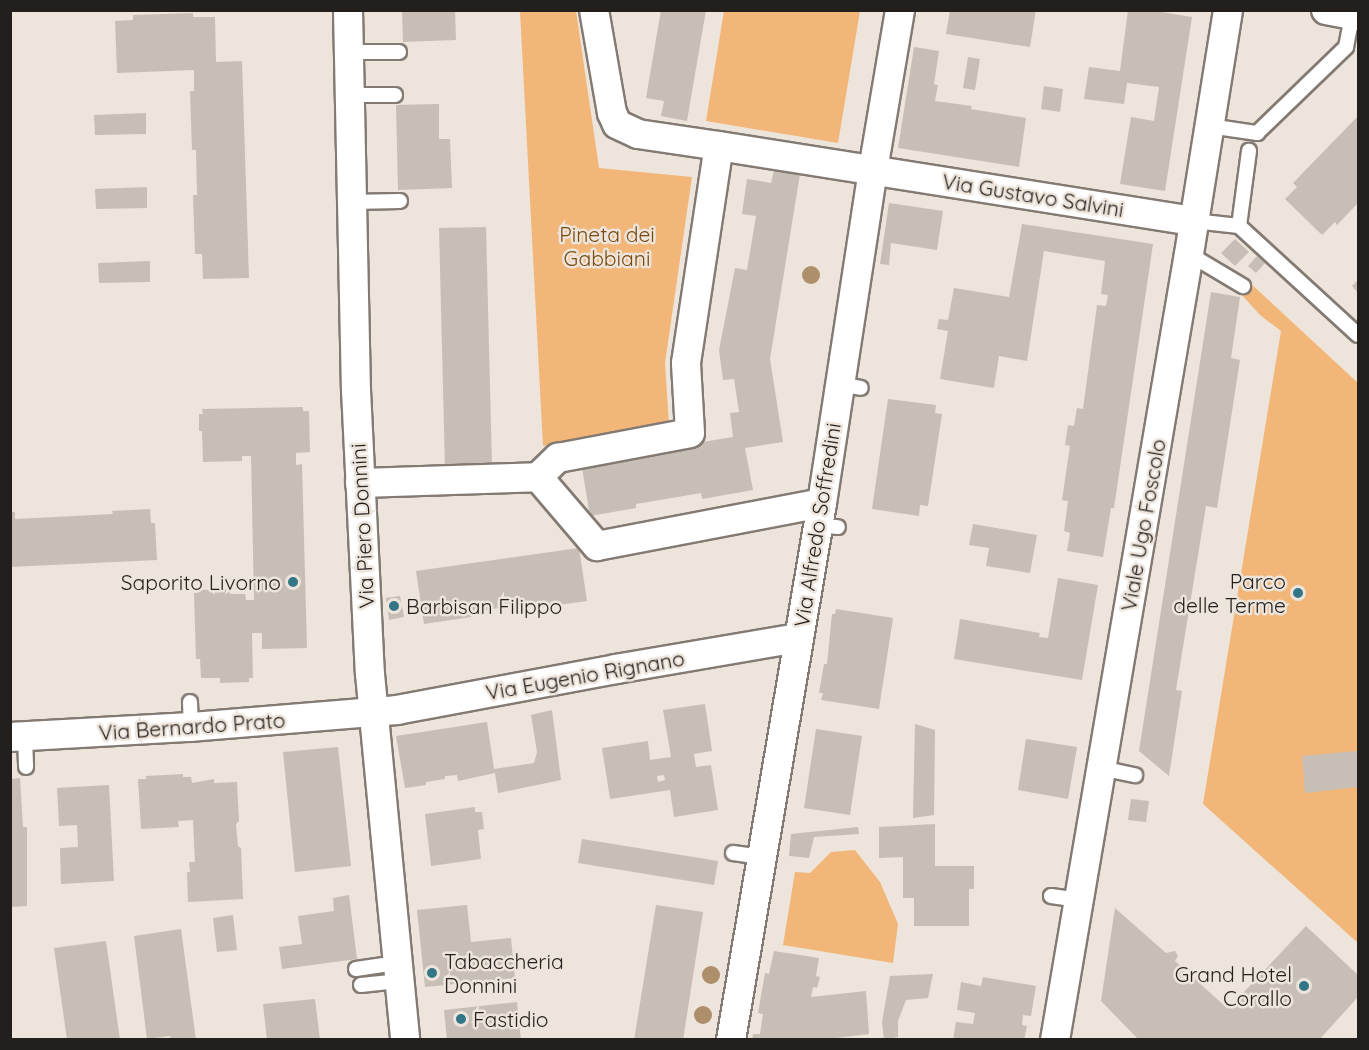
<!DOCTYPE html>
<html>
<head>
<meta charset="utf-8">
<style>
	body { margin:0 }
	#map { position:relative; width:1369px; height:1050px; overflow:hidden; background:#ede4db; font-family:Quicksand,sans-serif }
	div>[style] { position:absolute }
	.green>* { inset:0; background:#f1b678 }
	.building>* { inset:0; background:#c7beb6 }
	.roads { filter:drop-shadow(2px 0 #837b73) drop-shadow(-2px 0 #837b73) drop-shadow(0 2px #837b73) drop-shadow(0 -2px #837b73) }
	.service>* { height:14px; margin:-7px; padding:0 7px; transform-origin:7px; border-radius:7px; background:#fff }
	.minor>* { height:28px; margin:-14px; padding:0 14px; transform-origin:14px; border-radius:14px; background:#fff }
	.trees>* { width:18px; height:18px; margin:-9px; border-radius:50%; background:#ad906b }
	.dots>* { width:16px; height:16px; translate:-50% -50%; box-sizing:border-box; border:3px solid #ede4db; border-radius:50% }
	span { translate:-50% -50%; white-space:nowrap; text-align:center; line-height:1.15; -webkit-text-stroke:5px #ede4db; paint-order:stroke }
	.street-label { font-size:21px; color:#231f1c }
	.park-label { font-size:21px; color:#794b10 }
	.poi-label { font-size:21px; color:#231f1c }
	.right { translate:-100% -50%; text-align:right }
	.left { translate:0 -50%; text-align:left }
	.frame { position:absolute; inset:0; border:12px solid #231f1c; pointer-events:none }
</style>
</head>
<body>
<div id="map">
	<div class="green">
		<i style="clip-path:polygon(520px 11px,576px 11px,599px 168px,692px 177px,665px 363px,669px 425px,543px 446px)"></i>
		<i style="clip-path:polygon(724px 11px,860px 11px,838px 143px,706px 121px)"></i>
		<i style="clip-path:polygon(1249px 282px,1358px 383px,1358px 943px,1203px 804px,1281px 331px,1260px 315px,1240px 293px)"></i>
		<i style="clip-path:polygon(855px 850px,880px 882px,898px 924px,893px 963px,783px 945px,795px 872px,810px 873px,831px 852px)"></i>
	</div>
	<div class="building">
		<i style="clip-path:polygon(402px 10px,455px 10px,456px 40px,403px 42px)"></i>
		<i style="clip-path:polygon(661px 10px,706px 10px,687px 121px,661px 116px,664px 101px,646px 98px)"></i>
		<i style="clip-path:polygon(950px 10px,1036px 10px,1030px 47px,946px 34px)"></i>
		<i style="clip-path:polygon(1128px 10px,1149px 10px,1192px 17px,1165px 191px,1120px 184px,1131px 117px,1154px 121px,1159px 87px,1127px 83px,1124px 104px,1084px 99px,1089px 67px,1120px 71px)"></i>
		<i style="clip-path:polygon(193px 13px,193px 17px,215px 17px,216px 62px,242px 61px,249px 278px,203px 279px,202px 254px,195px 254px,193px 195px,197px 195px,196px 150px,192px 150px,190px 91px,194px 91px,194px 70px,117px 73px,115px 21px,133px 20px,133px 15px)"></i>
		<i style="clip-path:polygon(914px 47px,939px 51px,934px 84px,938px 85px,935px 101px,972px 106px,971px 109px,1026px 118px,1019px 167px,898px 148px)"></i>
		<i style="clip-path:polygon(968px 57px,980px 59px,975px 90px,963px 88px)"></i>
		<i style="clip-path:polygon(1044px 86px,1063px 89px,1060px 112px,1041px 109px)"></i>
		<i style="clip-path:polygon(439px 104px,439px 139px,450px 139px,452px 188px,398px 190px,396px 105px)"></i>
		<i style="clip-path:polygon(146px 113px,146px 134px,95px 135px,94px 115px)"></i>
		<i style="clip-path:polygon(1358px 116px,1358px 203px,1337px 225px,1335px 222px,1322px 235px,1285px 199px,1297px 187px,1293px 183px)"></i>
		<i style="clip-path:polygon(774px 170px,800px 174px,770px 359px,783px 442px,745px 448px,753px 490px,702px 499px,701px 493px,636px 504px,636px 508px,590px 516px,581px 462px,733px 437px,730px 413px,739px 412px,734px 379px,723px 380px,719px 350px,735px 268px,747px 270px,756px 216px,742px 214px,747px 179px,771px 183px)"></i>
		<i style="clip-path:polygon(147px 187px,147px 208px,96px 209px,95px 189px)"></i>
		<i style="clip-path:polygon(889px 203px,943px 211px,937px 250px,891px 243px,889px 265px,880px 264px)"></i>
		<i style="clip-path:polygon(1022px 224px,1153px 244px,1114px 508px,1111px 508px,1103px 557px,1067px 551px,1070px 533px,1064px 531px,1068px 501px,1062px 500px,1070px 446px,1065px 445px,1068px 425px,1074px 426px,1077px 408px,1083px 409px,1097px 305px,1106px 306px,1108px 295px,1101px 294px,1105px 261px,1044px 251px,1027px 361px,999px 356px,994px 388px,940px 379px,948px 331px,937px 329px,939px 319px,948px 320px,954px 288px,1009px 297px)"></i>
		<i style="clip-path:polygon(486px 227px,492px 466px,445px 468px,439px 228px)"></i>
		<i style="clip-path:polygon(1235px 239px,1249px 252px,1235px 266px,1221px 253px)"></i>
		<i style="clip-path:polygon(1257px 256px,1265px 263px,1256px 273px,1248px 266px)"></i>
		<i style="clip-path:polygon(150px 261px,150px 282px,99px 283px,98px 263px)"></i>
		<i style="clip-path:polygon(1358px 280px,1358px 293px,1352px 286px)"></i>
		<i style="clip-path:polygon(1211px 292px,1240px 297px,1231px 358px,1240px 360px,1217px 508px,1206px 506px,1176px 690px,1182px 691px,1169px 776px,1139px 751px)"></i>
		<i style="clip-path:polygon(888px 399px,936px 405px,935px 413px,942px 414px,928px 506px,920px 505px,919px 516px,872px 509px)"></i>
		<i style="clip-path:polygon(303px 407px,303px 411px,309px 411px,310px 452px,296px 453px,296px 465px,302px 464px,307px 648px,262px 649px,262px 633px,252px 633px,253px 678px,249px 678px,249px 682px,220px 683px,220px 678px,201px 678px,200px 659px,196px 659px,194px 593px,198px 593px,198px 590px,230px 589px,230px 594px,245px 594px,246px 600px,254px 600px,251px 456px,242px 456px,242px 461px,203px 462px,202px 431px,199px 431px,199px 414px,203px 414px,202px 409px)"></i>
		<i style="clip-path:polygon(150px 509px,151px 523px,155px 523px,157px 560px,10px 567px,10px 512px,15px 512px,15px 519px,113px 514px,112px 511px)"></i>
		<i style="clip-path:polygon(973px 524px,1037px 535px,1030px 573px,986px 566px,989px 548px,969px 545px)"></i>
		<i style="clip-path:polygon(579px 548px,587px 601px,537px 608px,536px 603px,471px 612px,471px 617px,424px 624px,416px 571px)"></i>
		<i style="clip-path:polygon(1058px 578px,1098px 585px,1082px 680px,954px 659px,960px 619px,1040px 633px,1039px 637px,1048px 638px)"></i>
		<i style="clip-path:polygon(400px 596px,404px 617px,389px 620px,386px 598px)"></i>
		<i style="clip-path:polygon(836px 609px,893px 618px,879px 709px,821px 700px,823px 693px,819px 693px,824px 664px,827px 664px,832px 614px,835px 614px)"></i>
		<i style="clip-path:polygon(evenodd,705px 704px,712px 751px,694px 754px,696px 767px,711px 765px,718px 810px,674px 817px,670px 790px,610px 799px,602px 748px,648px 741px,650px 760px,671px 757px,663px 710px,705px 704px,664px 775px,665px 780px,658px 782px,657px 776px,664px 775px)"></i>
		<i style="clip-path:polygon(552px 710px,561px 780px,498px 793px,495px 773px,458px 781px,457px 775px,445px 776px,445px 779px,426px 782px,426px 785px,405px 788px,396px 736px,487px 722px,494px 769px,534px 763px,537px 752px,531px 715px)"></i>
		<i style="clip-path:polygon(915px 724px,935px 730px,934px 815px,913px 818px)"></i>
		<i style="clip-path:polygon(816px 729px,862px 736px,850px 815px,804px 808px)"></i>
		<i style="clip-path:polygon(1026px 739px,1077px 747px,1068px 799px,1018px 790px)"></i>
		<i style="clip-path:polygon(338px 747px,351px 866px,295px 872px,283px 752px)"></i>
		<i style="clip-path:polygon(1357px 751px,1358px 787px,1305px 793px,1302px 756px)"></i>
		<i style="clip-path:polygon(183px 774px,183px 777px,191px 777px,192px 783px,214px 779px,214px 783px,237px 782px,239px 821px,236px 824px,238px 846px,241px 848px,243px 899px,188px 902px,187px 872px,190px 872px,189px 862px,195px 862px,193px 820px,178px 821px,179px 827px,141px 829px,138px 779px,146px 779px,146px 776px)"></i>
		<i style="clip-path:polygon(20px 778px,23px 827px,27px 827px,27px 906px,10px 907px,10px 779px)"></i>
		<i style="clip-path:polygon(109px 785px,114px 881px,61px 884px,60px 848px,78px 847px,77px 825px,59px 826px,57px 788px)"></i>
		<i style="clip-path:polygon(1131px 799px,1149px 801px,1146px 822px,1128px 820px)"></i>
		<i style="clip-path:polygon(475px 807px,475px 812px,482px 812px,484px 829px,478px 830px,481px 859px,431px 866px,425px 814px)"></i>
		<i style="clip-path:polygon(935px 824px,935px 866px,974px 866px,974px 889px,969px 889px,969px 926px,914px 926px,914px 898px,903px 898px,903px 857px,879px 858px,879px 827px)"></i>
		<i style="clip-path:polygon(858px 827px,859px 834px,814px 837px,809px 858px,789px 856px,791px 834px)"></i>
		<i style="clip-path:polygon(582px 839px,718px 861px,714px 885px,578px 863px)"></i>
		<i style="clip-path:polygon(349px 895px,357px 959px,282px 969px,279px 947px,302px 944px,298px 916px,334px 911px,333px 898px)"></i>
		<i style="clip-path:polygon(467px 905px,471px 942px,511px 938px,515px 978px,425px 987px,417px 910px)"></i>
		<i style="clip-path:polygon(656px 905px,703px 912px,683px 1040px,634px 1040px)"></i>
		<i style="clip-path:polygon(1115px 908px,1166px 953px,1175px 951px,1178px 956px,1175px 961px,1228px 1009px,1306px 926px,1358px 975px,1358px 997px,1319px 1040px,1139px 1040px,1101px 1001px)"></i>
		<i style="clip-path:polygon(233px 915px,237px 950px,217px 952px,213px 918px)"></i>
		<i style="clip-path:polygon(181px 929px,196px 1040px,171px 1040px,170px 1036px,147px 1039px,134px 936px)"></i>
		<i style="clip-path:polygon(106px 941px,120px 1040px,67px 1040px,54px 948px)"></i>
		<i style="clip-path:polygon(774px 951px,819px 958px,816px 976px,820px 977px,817px 988px,813px 987px,811px 997px,866px 991px,869px 1034px,820px 1040px,752px 1040px,753px 1034px,760px 1034px,763px 1014px,758px 1013px,765px 973px,769px 974px)"></i>
		<i style="clip-path:polygon(933px 974px,928px 998px,906px 1000px,898px 1021px,898px 1037px,884px 1040px,882px 1022px,890px 976px)"></i>
		<i style="clip-path:polygon(983px 977px,1036px 986px,1031px 1016px,1023px 1015px,1022px 1025px,1027px 1026px,1024px 1040px,953px 1040px,956px 1022px,973px 1024px,975px 1013px,957px 1010px,961px 982px,981px 986px)"></i>
		<i style="clip-path:polygon(315px 999px,320px 1040px,267px 1040px,263px 1004px)"></i>
		<i style="clip-path:polygon(517px 1002px,521px 1040px,447px 1040px,444px 1010px)"></i>
	</div>
	<div class="roads">
		<div class="service">
			<i style="left:349px;top:52px;width:50px"></i>
			<i style="left:349px;top:95px;width:46px"></i>
			<i style="left:1209px;top:126px;width:49px;rotate:8.3deg"></i>
			<i style="left:1257px;top:133px;width:124px;rotate:-44deg"></i>
			<i style="left:1346px;top:47px;width:33px;rotate:-79deg"></i>
			<i style="left:351px;top:202px;width:49px;rotate:-1.2deg"></i>
			<i style="left:1194px;top:221px;width:45px;rotate:6.3deg"></i>
			<i style="left:1239px;top:226px;width:161px;rotate:42.5deg"></i>
			<i style="left:1239px;top:226px;width:76px;rotate:-82.4deg"></i>
			<i style="left:1189px;top:254px;width:63px;rotate:30.7deg"></i>
			<i style="left:839px;top:384px;width:22px;rotate:10deg"></i>
			<i style="left:818px;top:525px;width:20px;rotate:6deg"></i>
			<i style="left:190px;top:702px;width:25px;rotate:88deg"></i>
			<i style="left:25px;top:736px;width:31px;rotate:88deg"></i>
			<i style="left:1101px;top:768px;width:35px;rotate:12deg"></i>
			<i style="left:733px;top:853px;width:27px;rotate:8deg"></i>
			<i style="left:1051px;top:896px;width:27px;rotate:8deg"></i>
			<i style="left:356px;top:969px;width:40px;rotate:-8.5deg"></i>
			<i style="left:361px;top:985px;width:37px;rotate:-6deg"></i>
		</div>
		<div class="minor">
			<i style="left:348px;top:10px;width:380px;rotate:88.8deg"></i>
			<i style="left:356px;top:390px;width:284px;rotate:87.2deg"></i>
			<i style="left:370px;top:674px;width:368px;rotate:84.5deg"></i>
			<i style="left:1326px;top:10px;width:33px;rotate:11deg"></i>
			<i style="left:719px;top:146px;width:481px;rotate:9deg"></i>
			<i style="left:538px;top:477px;width:28px;rotate:-44deg"></i>
			<i style="left:558px;top:458px;width:134px;rotate:-10.7deg"></i>
			<i style="left:690px;top:433px;width:70px;rotate:-93.3deg"></i>
			<i style="left:686px;top:363px;width:219px;rotate:-81.4deg"></i>
			<i style="left:719px;top:146px;width:82px;rotate:-171.6deg"></i>
			<i style="left:638px;top:134px;width:23px;rotate:-155deg"></i>
			<i style="left:617px;top:124px;width:12px;rotate:-114deg"></i>
			<i style="left:612px;top:113px;width:105px;rotate:-99.9deg"></i>
			<i style="left:538px;top:477px;width:91px;rotate:49.5deg"></i>
			<i style="left:597px;top:546px;width:229px;rotate:-10.8deg"></i>
			<i style="left:360px;top:483px;width:178px;rotate:-1.9deg"></i>
			<i style="left:10px;top:737px;width:181px;rotate:-3.2deg"></i>
			<i style="left:191px;top:727px;width:207px;rotate:-4.7deg"></i>
			<i style="left:397px;top:710px;width:223px;rotate:-10.6deg"></i>
			<i style="left:616px;top:669px;width:185px;rotate:-9.7deg"></i>
			<i style="left:731px;top:1040px;width:545px;rotate:-80.38deg"></i>
			<i style="left:822px;top:503px;width:337px;rotate:-81.3deg"></i>
			<i style="left:873px;top:170px;width:162px;rotate:-80.4deg"></i>
			<i style="left:1055px;top:1040px;width:797px;rotate:-80.33deg"></i>
			<i style="left:1189px;top:254px;width:247px;rotate:-80.9deg"></i>
		</div>
	</div>
	<div class="trees">
		<i style="left:811px;top:275px"></i>
		<i style="left:711px;top:975px"></i>
		<i style="left:703px;top:1015px"></i>
	</div>
	<div class="dots">
		<i style="left:293px;top:582px;background:#337687"></i>
		<i style="left:1298px;top:593px;background:#337687"></i>
		<i style="left:394px;top:606px;background:#337687"></i>
		<i style="left:432px;top:973px;background:#337687"></i>
		<i style="left:1304px;top:986px;background:#337687"></i>
		<i style="left:461px;top:1019px;background:#337687"></i>
	</div>
	<div class="street-label">
		<span style="left:1033px;top:195px;rotate:9deg">Via Gustavo Salvini</span>
		<span style="left:817px;top:525px;rotate:-81deg">Via Alfredo Soffredini</span>
		<span style="left:1143px;top:525px;rotate:-80deg">Viale Ugo Foscolo</span>
		<span style="left:362px;top:526px;rotate:-93deg">Via Piero Donnini</span>
		<span style="left:585px;top:675px;rotate:-10deg">Via Eugenio Rignano</span>
		<span style="left:192px;top:726px;rotate:-4deg">Via Bernardo Prato</span>
	</div>
	<div class="park-label">
		<span style="left:607px;top:246px">Pineta dei<br>Gabbiani</span>
	</div>
	<div class="poi-label">
		<span class="right" style="left:1286px;top:593px">Parco<br>delle Terme</span>
		<span class="right" style="left:281px;top:582px">Saporito Livorno</span>
		<span class="left" style="left:406px;top:606px">Barbisan Filippo</span>
		<span class="left" style="left:444px;top:973px">Tabaccheria<br>Donnini</span>
		<span class="right" style="left:1292px;top:986px">Grand Hotel<br>Corallo</span>
		<span class="left" style="left:473px;top:1019px">Fastidio</span>
	</div>
	<div class="frame"></div>
</div>
</body>
</html>
